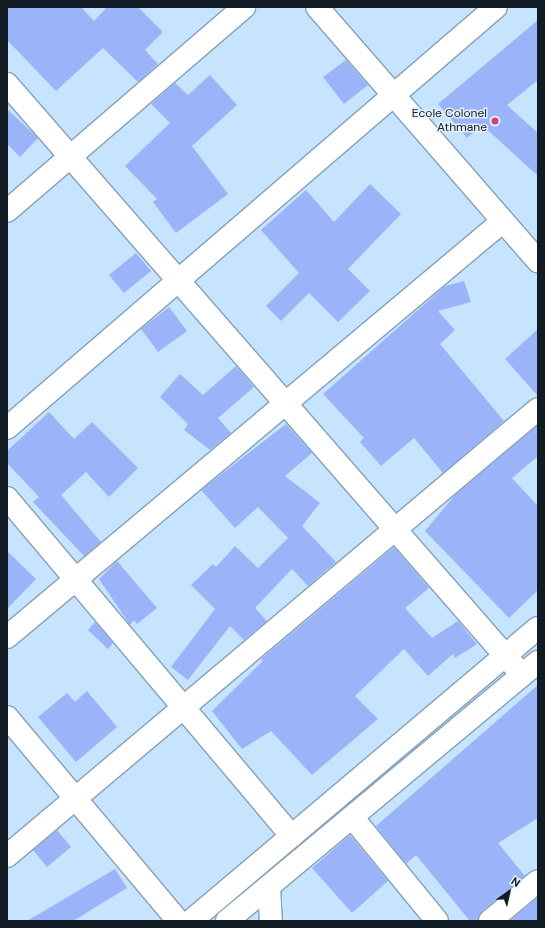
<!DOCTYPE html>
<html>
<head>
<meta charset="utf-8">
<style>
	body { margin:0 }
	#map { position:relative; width:545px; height:928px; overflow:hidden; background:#c7e4fe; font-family:"DM Sans",sans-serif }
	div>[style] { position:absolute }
	.building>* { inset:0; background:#9bb4f9 }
	.roads { filter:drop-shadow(1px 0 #86a1ba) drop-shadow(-1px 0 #86a1ba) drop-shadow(0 1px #86a1ba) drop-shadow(0 -1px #86a1ba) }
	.minor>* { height:22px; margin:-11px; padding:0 11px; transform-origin:11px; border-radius:11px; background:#fff }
	.dots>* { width:11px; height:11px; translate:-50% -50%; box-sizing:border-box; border:2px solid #e3eff9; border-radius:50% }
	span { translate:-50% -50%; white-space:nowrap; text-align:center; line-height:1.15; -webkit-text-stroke:3px #e3eff9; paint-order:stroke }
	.poi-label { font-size:12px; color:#111b24 }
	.right { translate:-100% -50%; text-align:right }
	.frame { position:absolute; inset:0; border:8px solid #111b24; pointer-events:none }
	.north { position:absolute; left:489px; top:872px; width:40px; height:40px; -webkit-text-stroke:3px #e3eff9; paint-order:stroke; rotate:34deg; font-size:11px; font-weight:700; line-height:16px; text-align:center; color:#111b24 }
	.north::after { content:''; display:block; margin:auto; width:14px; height:18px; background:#111b24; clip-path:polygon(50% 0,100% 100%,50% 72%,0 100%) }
</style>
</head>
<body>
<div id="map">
	<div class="building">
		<i style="clip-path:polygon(7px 7px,81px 7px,94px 21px,107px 7px,138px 7px,163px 32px,145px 50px,158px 64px,138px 82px,103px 48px,56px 91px,7px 40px)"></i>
		<i style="clip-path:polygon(538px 20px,538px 80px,507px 105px,538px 133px,538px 176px,482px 125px,467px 138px,438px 104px)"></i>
		<i style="clip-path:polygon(346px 60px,368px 85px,344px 104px,323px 77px)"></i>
		<i style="clip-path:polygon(210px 75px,237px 105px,192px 146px,228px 194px,176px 233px,153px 202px,157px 199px,125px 166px,170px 123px,151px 104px,175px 83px,188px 95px)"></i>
		<i style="clip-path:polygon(7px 109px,38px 138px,20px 157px,7px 144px)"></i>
		<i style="clip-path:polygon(370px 184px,401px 214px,348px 269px,370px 291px,338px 322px,309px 293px,281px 321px,266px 306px,299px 273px,261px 230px,306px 190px,334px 222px)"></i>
		<i style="clip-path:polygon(136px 253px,151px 271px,124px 293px,109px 275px)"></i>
		<i style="clip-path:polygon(464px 281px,471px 302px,438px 311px,455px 330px,440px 344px,504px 421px,443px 473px,414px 438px,381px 466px,360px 442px,364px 438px,323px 394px,445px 286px)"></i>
		<i style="clip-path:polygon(169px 307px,187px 331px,158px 352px,141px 329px)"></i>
		<i style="clip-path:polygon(538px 329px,538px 396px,505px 359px)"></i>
		<i style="clip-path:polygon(236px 366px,254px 387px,218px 418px,231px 433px,210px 450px,184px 430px,188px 424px,160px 397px,180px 374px,203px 395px)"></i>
		<i style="clip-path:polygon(49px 412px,74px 439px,92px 422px,138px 468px,109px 497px,86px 472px,61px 495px,101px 542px,84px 556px,33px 502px,39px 497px,7px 463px,7px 451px)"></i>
		<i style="clip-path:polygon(286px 424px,312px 453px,285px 476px,320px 503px,302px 526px,336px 562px,308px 586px,292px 569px,255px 608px,267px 621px,244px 640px,230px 626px,188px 680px,171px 667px,215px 609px,191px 585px,213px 564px,216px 567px,235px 546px,258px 568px,288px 538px,258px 507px,235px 528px,201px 490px)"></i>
		<i style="clip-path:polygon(538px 425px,538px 456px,512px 478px,538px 506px,538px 590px,509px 618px,425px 531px,455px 495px)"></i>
		<i style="clip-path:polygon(394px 547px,429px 588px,405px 608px,432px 638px,458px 621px,477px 644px,455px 658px,453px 654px,428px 676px,404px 649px,355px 696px,378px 719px,312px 775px,271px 731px,242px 749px,212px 711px,263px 661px,261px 659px)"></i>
		<i style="clip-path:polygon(7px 551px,36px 579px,7px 609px)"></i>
		<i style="clip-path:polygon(117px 561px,157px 608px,137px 624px,134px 620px,130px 625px,99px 579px)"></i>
		<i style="clip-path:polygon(95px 622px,113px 643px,108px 649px,88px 630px)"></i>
		<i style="clip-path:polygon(538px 685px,538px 818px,498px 843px,525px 876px,482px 911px,478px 921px,470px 921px,416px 855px,406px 864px,376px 826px)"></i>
		<i style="clip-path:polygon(87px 691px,117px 727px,76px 762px,38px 717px,67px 693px,75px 702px)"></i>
		<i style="clip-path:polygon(57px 830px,71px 847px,47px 867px,33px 850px)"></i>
		<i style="clip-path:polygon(350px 835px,388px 881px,352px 913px,312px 868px)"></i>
		<i style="clip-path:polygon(115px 869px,127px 888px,73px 921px,27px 921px)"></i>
		<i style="clip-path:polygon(538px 897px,538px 921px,510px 921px)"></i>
	</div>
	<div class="roads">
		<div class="minor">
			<i style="left:317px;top:7px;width:337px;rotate:49deg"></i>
			<i style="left:7px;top:84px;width:784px;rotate:48.93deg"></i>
			<i style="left:7px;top:211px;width:313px;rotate:-40.7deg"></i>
			<i style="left:7px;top:428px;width:645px;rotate:-40.73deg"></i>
			<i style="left:7px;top:498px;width:442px;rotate:49.9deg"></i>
			<i style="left:7px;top:637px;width:647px;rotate:-39.99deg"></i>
			<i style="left:7px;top:717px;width:266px;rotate:50deg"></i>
			<i style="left:352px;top:817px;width:134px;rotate:50.7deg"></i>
			<i style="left:7px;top:856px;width:694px;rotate:-40.09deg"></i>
			<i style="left:269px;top:886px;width:35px;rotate:87deg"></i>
			<i style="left:191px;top:921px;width:454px;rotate:-40.2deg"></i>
			<i style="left:227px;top:921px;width:405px;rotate:-39.8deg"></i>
			<i style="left:490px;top:921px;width:62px;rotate:-39.8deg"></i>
		</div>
	</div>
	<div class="dots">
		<i style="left:495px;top:121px;background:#cf457b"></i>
	</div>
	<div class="poi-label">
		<span class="right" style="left:487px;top:121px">Ecole Colonel<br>Athmane</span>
	</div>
	<div class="frame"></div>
	<div class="north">N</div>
</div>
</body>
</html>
